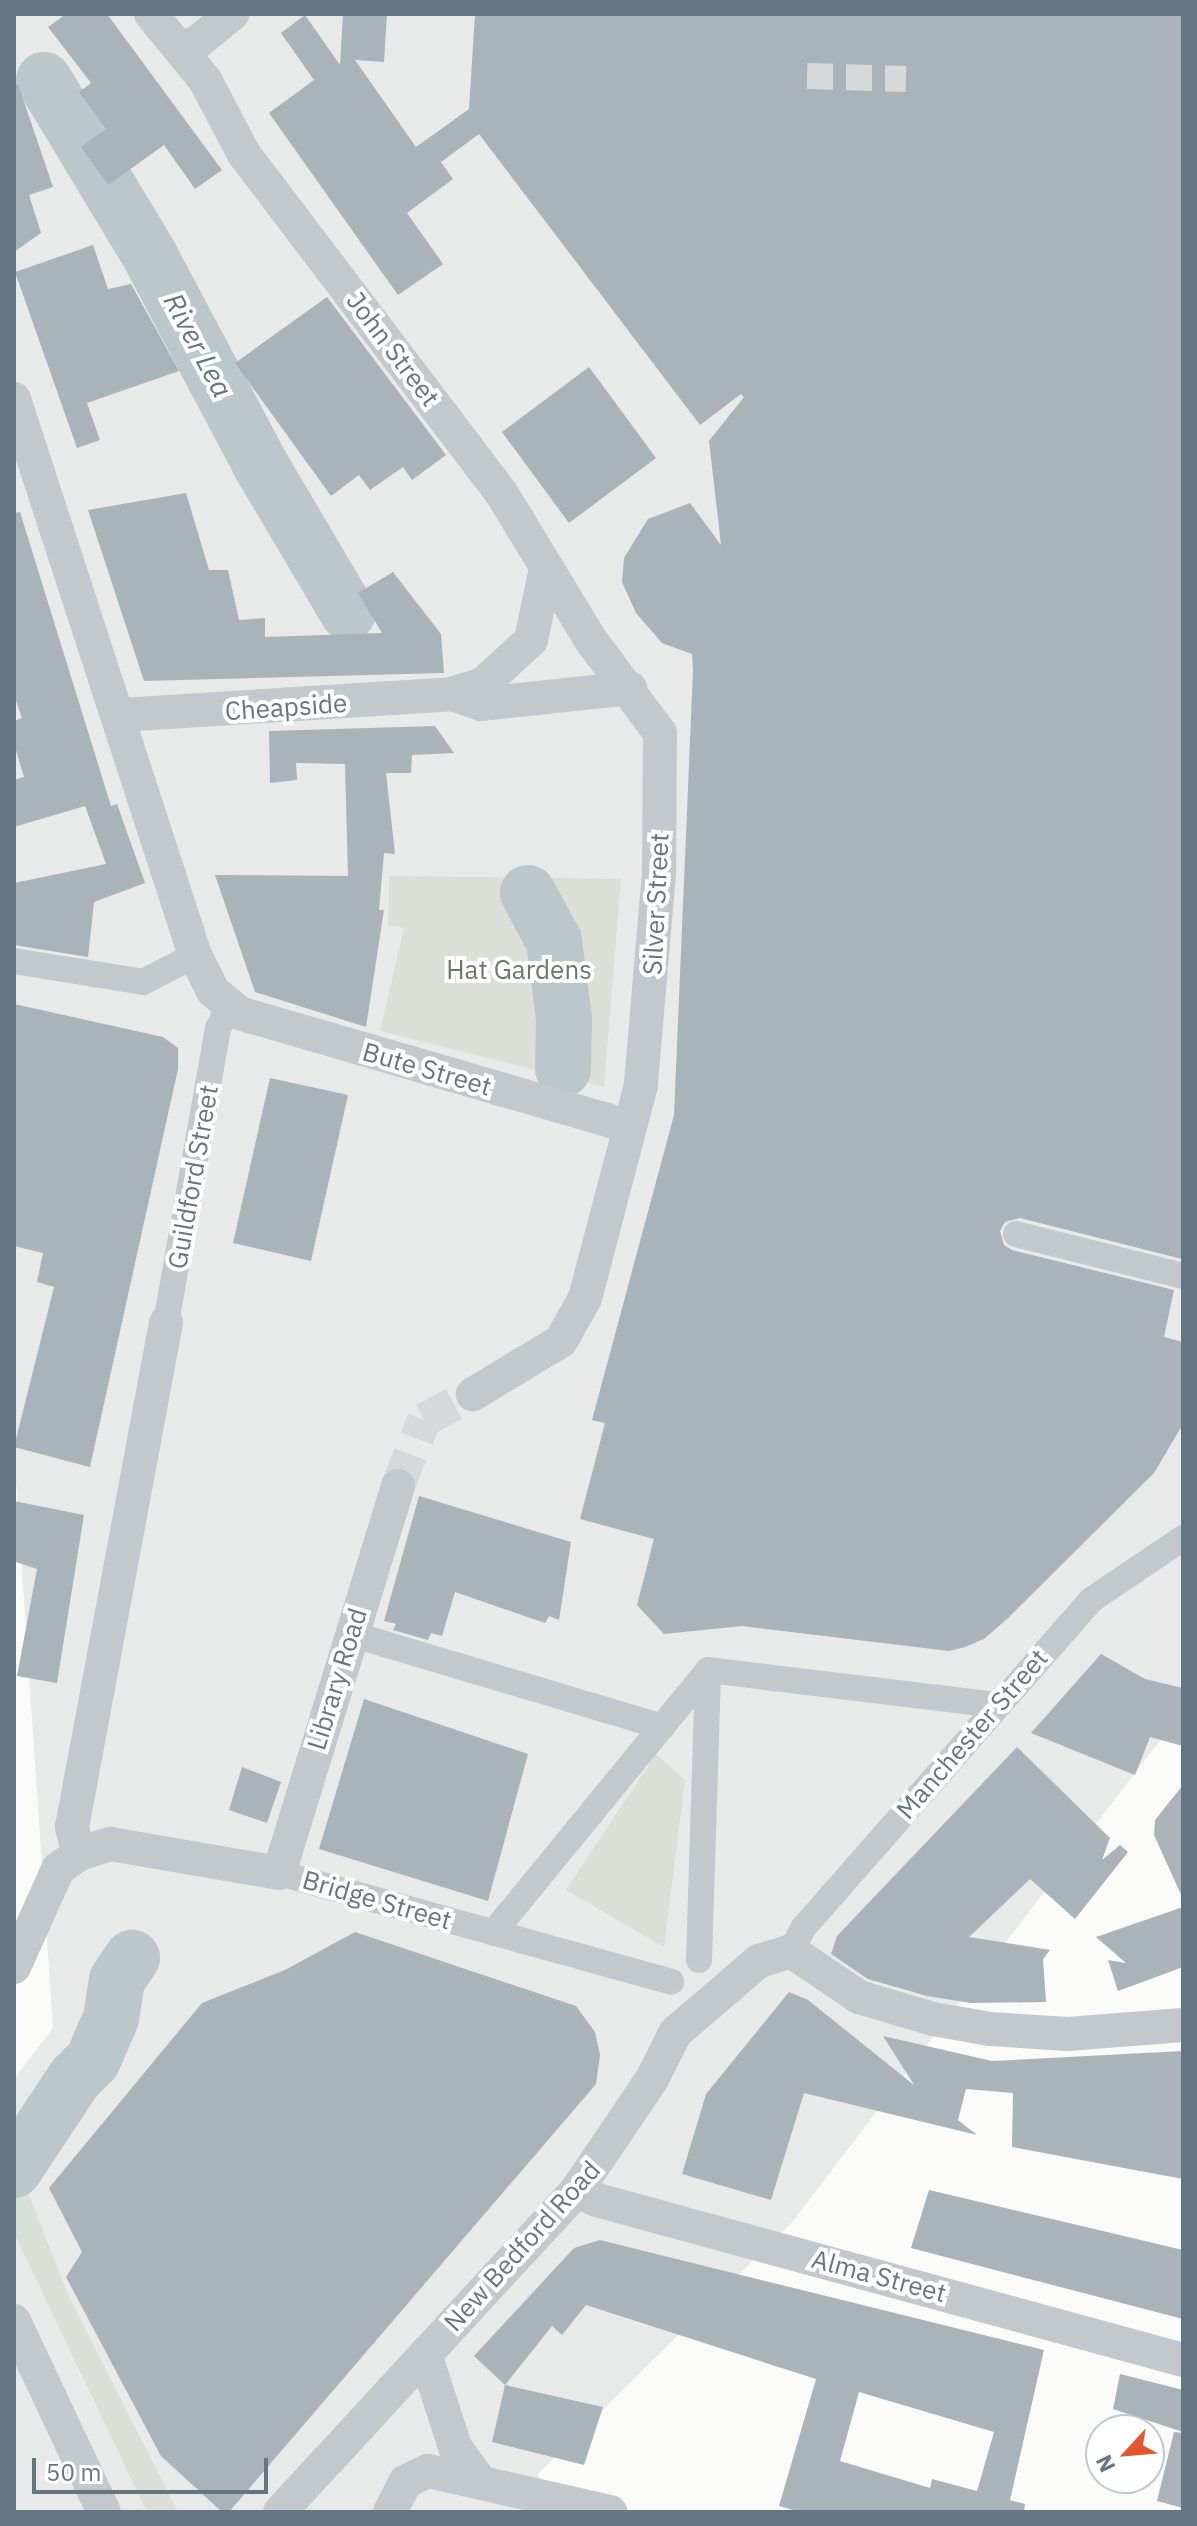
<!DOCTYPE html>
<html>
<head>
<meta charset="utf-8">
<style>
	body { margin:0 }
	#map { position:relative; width:1197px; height:2526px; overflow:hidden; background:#fafaf8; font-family:"IBM Plex Sans",sans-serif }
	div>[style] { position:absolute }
	.built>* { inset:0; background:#e8e9e9 }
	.green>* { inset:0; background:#dadfd7 }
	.river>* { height:56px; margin:-28px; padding:0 28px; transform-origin:28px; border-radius:28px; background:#bbc7cb }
	.building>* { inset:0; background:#aab3b9 }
	.pedestrian-tunnel>* { height:26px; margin-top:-13px; transform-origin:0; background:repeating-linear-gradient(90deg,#d5d9db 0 26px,transparent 0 39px) }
	.minor-tunnel>* { height:34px; margin-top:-17px; transform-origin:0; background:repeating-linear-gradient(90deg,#d5d9db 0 34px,transparent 0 51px) }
	.pedestrian>* { height:26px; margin:-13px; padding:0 13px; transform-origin:13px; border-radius:13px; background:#c3c8cc }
	.minor>* { height:34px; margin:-17px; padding:0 17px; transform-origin:17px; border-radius:17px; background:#c3c8cc }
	span { translate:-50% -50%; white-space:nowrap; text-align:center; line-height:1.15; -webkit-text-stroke:8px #fff; paint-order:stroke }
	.street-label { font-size:26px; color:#657683 }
	.park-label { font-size:26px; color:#687a64 }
	.water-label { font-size:28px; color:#60757c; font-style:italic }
	.frame { position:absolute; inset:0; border:16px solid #657683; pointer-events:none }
	.north { position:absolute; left:1085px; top:2414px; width:80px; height:80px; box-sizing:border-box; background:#fff; border:2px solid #c1c8cd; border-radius:50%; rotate:244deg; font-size:22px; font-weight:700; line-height:32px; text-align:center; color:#657683 }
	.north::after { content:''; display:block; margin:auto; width:28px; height:36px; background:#e4572e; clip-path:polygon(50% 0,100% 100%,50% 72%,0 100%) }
	.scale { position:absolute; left:32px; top:2458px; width:236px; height:36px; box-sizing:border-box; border:4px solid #657683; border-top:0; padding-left:10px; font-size:24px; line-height:28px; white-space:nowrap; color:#657683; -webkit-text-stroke:6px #fff; paint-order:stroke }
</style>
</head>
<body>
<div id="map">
	<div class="built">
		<i style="clip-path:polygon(14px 14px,1183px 14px,1183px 1710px,793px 2221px,538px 2474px,553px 2512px,14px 2512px,14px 2079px,53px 2028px,14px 1452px)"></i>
	</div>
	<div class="green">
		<i style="clip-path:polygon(389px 876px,621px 879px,604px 1087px,380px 1031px,404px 928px,388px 925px)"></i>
		<i style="clip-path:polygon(656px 1754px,685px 1780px,664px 1947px,566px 1890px)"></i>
		<i style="clip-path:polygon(14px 2157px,69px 2297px,178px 2512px,147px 2512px,14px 2233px)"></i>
	</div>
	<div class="river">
		<i style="left:44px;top:80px;width:205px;rotate:58.9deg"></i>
		<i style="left:150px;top:256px;width:241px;rotate:62.1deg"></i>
		<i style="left:263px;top:469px;width:167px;rotate:59.4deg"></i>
		<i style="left:528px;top:893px;width:55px;rotate:61.6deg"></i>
		<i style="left:554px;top:941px;width:78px;rotate:82.6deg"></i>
		<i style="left:564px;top:1018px;width:51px;rotate:91.1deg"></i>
		<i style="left:14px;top:2170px;width:110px;rotate:-56.5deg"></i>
		<i style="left:75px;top:2078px;width:25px;rotate:-45deg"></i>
		<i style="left:93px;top:2060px;width:46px;rotate:-66.8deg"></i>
		<i style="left:111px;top:2018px;width:38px;rotate:-81deg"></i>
		<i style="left:117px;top:1980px;width:27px;rotate:-56deg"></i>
	</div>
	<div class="building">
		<i style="clip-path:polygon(66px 14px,107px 14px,222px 170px,195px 189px,164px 145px,108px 185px,81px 147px,106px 129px,79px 92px,91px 83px,48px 27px)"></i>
		<i style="clip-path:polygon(343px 14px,387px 14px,384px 62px,355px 60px,416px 147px,469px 109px,475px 14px,1183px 14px,1183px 1253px,1182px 1259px,1020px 1218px,1005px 1222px,1000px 1231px,1004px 1245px,1012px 1250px,1174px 1290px,1164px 1337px,1183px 1342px,1183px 1424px,1154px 1473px,1008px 1618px,984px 1639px,965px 1647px,949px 1651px,742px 1626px,664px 1634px,637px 1605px,654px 1539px,580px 1519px,605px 1423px,592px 1420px,674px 1115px,693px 671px,692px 654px,662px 643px,636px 613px,622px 582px,624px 558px,648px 519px,690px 503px,721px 545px,709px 441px,744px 397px,741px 394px,700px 425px,479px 134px,441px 162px,453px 179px,407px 213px,443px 264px,398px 295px,269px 113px,314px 80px,281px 33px,305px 15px,340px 65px)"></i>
		<i style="clip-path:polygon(18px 84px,53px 187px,29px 195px,41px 233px,14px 252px,14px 85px)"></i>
		<i style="clip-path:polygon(93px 245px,108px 289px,131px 284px,179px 371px,87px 403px,100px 440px,77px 448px,15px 272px)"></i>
		<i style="clip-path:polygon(327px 297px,446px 455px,412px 480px,403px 467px,370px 490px,359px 475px,331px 496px,235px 363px)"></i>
		<i style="clip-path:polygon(589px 367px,656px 458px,569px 523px,502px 432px)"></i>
		<i style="clip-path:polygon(186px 493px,209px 570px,228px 570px,239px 620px,265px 618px,265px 637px,382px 633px,358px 593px,393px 572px,441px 634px,444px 673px,144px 681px,88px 510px)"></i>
		<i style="clip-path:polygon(20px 512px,111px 806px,117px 804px,145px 883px,94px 902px,88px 957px,14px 945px,14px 883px,106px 864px,85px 806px,14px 827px,14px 780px,24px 777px,14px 744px,14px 721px,22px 718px,14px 695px,14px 513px)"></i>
		<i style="clip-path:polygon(435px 726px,454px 753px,412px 755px,411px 773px,386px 773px,395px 854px,384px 853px,379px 910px,384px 910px,366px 1027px,255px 992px,215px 875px,348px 876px,345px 764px,296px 763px,297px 780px,270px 783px,269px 731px)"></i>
		<i style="clip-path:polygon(14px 1004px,163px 1037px,178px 1048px,178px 1069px,90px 1467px,14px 1447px,54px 1287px,37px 1282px,43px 1253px,14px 1246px)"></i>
		<i style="clip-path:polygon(270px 1078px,348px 1095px,311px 1261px,233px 1243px)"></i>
		<i style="clip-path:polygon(419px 1496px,571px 1542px,559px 1620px,549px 1616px,545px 1623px,455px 1592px,442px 1636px,431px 1633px,428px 1640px,393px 1630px,396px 1624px,384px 1621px)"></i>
		<i style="clip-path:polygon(14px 1501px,84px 1515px,57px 1683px,17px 1676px,37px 1569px,16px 1562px)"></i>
		<i style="clip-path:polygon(1101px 1654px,1145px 1679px,1183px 1688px,1183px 1746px,1150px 1737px,1135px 1775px,1031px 1733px)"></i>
		<i style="clip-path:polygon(364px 1699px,528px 1754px,488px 1901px,319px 1849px)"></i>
		<i style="clip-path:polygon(1017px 1747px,1110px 1838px,1102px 1860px,1120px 1845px,1128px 1852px,1075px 1919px,1030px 1879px,969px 1937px,1050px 1950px,1043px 1959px,1046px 2002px,971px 2003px,927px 1996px,868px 1979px,831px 1954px,837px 1936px)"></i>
		<i style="clip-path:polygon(242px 1767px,281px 1782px,267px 1823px,229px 1810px)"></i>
		<i style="clip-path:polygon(1183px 1785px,1183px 1899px,1154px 1835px,1155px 1820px)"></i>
		<i style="clip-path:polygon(1183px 1907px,1183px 1967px,1118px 1991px,1108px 1960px,1126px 1963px,1096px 1937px)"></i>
		<i style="clip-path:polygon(355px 1932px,576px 2006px,595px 2032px,600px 2055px,596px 2084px,229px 2512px,222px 2512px,161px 2456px,66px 2277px,82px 2252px,49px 2188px,202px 2003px,285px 1970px)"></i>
		<i style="clip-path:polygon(789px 1992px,808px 2000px,914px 2085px,883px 2036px,992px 2061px,1183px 2051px,1183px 2179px,1012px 2147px,1013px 2093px,966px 2089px,958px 2120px,977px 2135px,804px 2093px,771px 2200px,682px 2174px,706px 2094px)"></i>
		<i style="clip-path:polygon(929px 2190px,1183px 2250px,1183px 2319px,911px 2248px)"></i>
		<i style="clip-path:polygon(evenodd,600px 2240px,1044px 2350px,1010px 2500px,1025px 2504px,1024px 2512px,800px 2512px,779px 2506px,816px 2379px,586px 2305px,562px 2335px,552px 2326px,505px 2385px,474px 2356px,574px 2248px,600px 2240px,859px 2392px,994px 2432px,977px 2491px,932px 2479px,930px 2488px,840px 2461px,859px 2392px)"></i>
		<i style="clip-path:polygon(1120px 2374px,1183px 2390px,1183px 2432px,1113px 2409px)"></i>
		<i style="clip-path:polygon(505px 2385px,603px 2407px,584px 2465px,492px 2442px)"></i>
		<i style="clip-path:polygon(1174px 2432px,1183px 2433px,1183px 2508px,1157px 2501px)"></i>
	</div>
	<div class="pedestrian-tunnel">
		<i style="left:807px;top:76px;width:99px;rotate:1.7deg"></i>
	</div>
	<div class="minor-tunnel">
		<i style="left:398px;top:1486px;width:71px;rotate:-68.5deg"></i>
		<i style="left:424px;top:1420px;width:55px;rotate:-28deg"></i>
	</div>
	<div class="pedestrian">
		<i style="left:14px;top:961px;width:131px;rotate:9.2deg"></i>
		<i style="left:143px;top:982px;width:59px;rotate:-27.4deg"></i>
		<i style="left:1016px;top:1234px;width:172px;rotate:14.1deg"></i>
		<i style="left:166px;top:1323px;width:299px;rotate:-80deg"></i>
		<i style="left:218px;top:1029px;width:24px;rotate:-66deg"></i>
		<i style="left:351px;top:1634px;width:325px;rotate:16.6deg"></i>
		<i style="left:708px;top:1670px;width:290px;rotate:6.9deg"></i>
		<i style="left:279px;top:1873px;width:407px;rotate:15.5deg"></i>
		<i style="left:493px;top:1933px;width:340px;rotate:-50.7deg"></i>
		<i style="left:791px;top:1951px;width:27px;rotate:-62deg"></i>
		<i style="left:804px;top:1927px;width:435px;rotate:-48.7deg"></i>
		<i style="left:1091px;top:1600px;width:111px;rotate:-34deg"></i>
		<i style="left:699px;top:1960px;width:290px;rotate:-88.2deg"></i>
	</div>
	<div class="minor">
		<i style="left:151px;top:14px;width:85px;rotate:50.7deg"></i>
		<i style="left:205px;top:80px;width:84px;rotate:62.2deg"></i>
		<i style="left:244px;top:154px;width:427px;rotate:52.8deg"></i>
		<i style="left:502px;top:494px;width:170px;rotate:58.7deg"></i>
		<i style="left:590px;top:639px;width:117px;rotate:53.3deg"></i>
		<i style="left:660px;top:733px;width:140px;rotate:90.4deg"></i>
		<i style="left:659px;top:873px;width:213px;rotate:94.9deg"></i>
		<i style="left:641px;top:1085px;width:220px;rotate:104.7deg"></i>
		<i style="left:585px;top:1298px;width:49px;rotate:119.2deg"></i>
		<i style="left:561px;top:1341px;width:103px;rotate:148.9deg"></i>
		<i style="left:180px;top:46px;width:15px;rotate:-8deg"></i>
		<i style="left:195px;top:44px;width:48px;rotate:-39deg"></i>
		<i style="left:14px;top:399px;width:585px;rotate:71.97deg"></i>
		<i style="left:195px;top:955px;width:40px;rotate:63.4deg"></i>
		<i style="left:213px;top:991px;width:34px;rotate:40deg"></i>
		<i style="left:239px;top:1013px;width:404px;rotate:16.2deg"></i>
		<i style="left:455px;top:695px;width:28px;rotate:19deg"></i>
		<i style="left:481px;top:704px;width:150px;rotate:-6.1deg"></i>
		<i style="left:121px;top:715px;width:331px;rotate:-3.6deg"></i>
		<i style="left:451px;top:694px;width:34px;rotate:-17deg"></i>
		<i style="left:483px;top:684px;width:65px;rotate:-42.5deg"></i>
		<i style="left:531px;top:640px;width:74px;rotate:-78.2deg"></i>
		<i style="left:79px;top:1854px;width:28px;rotate:-105deg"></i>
		<i style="left:72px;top:1827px;width:513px;rotate:-79.44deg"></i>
		<i style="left:14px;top:1967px;width:107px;rotate:-65.8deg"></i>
		<i style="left:58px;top:1869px;width:26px;rotate:-36deg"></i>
		<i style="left:79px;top:1854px;width:33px;rotate:-18deg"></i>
		<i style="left:110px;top:1844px;width:171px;rotate:9.7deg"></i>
		<i style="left:279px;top:1873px;width:405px;rotate:-72.9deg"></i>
		<i style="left:577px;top:2190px;width:22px;rotate:27deg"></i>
		<i style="left:597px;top:2200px;width:607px;rotate:15.27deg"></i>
		<i style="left:14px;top:2321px;width:211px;rotate:64.8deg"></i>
		<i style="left:425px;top:2354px;width:98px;rotate:72.1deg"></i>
		<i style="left:455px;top:2447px;width:39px;rotate:54deg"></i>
		<i style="left:280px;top:2512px;width:438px;rotate:-47.3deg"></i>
		<i style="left:577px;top:2190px;width:134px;rotate:-56deg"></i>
		<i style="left:652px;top:2079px;width:51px;rotate:-63.4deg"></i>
		<i style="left:675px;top:2033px;width:111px;rotate:-40.6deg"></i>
		<i style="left:759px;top:1961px;width:34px;rotate:-17deg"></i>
		<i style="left:791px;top:1951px;width:82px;rotate:34.1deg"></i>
		<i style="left:859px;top:1997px;width:77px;rotate:16.6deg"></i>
		<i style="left:933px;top:2019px;width:58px;rotate:10deg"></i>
		<i style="left:990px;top:2029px;width:78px;rotate:3.7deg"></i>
		<i style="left:1068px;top:2034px;width:115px;rotate:-4.5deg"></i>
		<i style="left:390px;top:2512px;width:34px;rotate:-63deg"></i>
		<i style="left:405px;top:2482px;width:25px;rotate:-26deg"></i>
		<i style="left:428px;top:2471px;width:187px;rotate:12.7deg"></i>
	</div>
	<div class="street-label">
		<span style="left:393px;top:349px;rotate:53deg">John Street</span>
		<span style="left:286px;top:707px;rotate:-4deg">Cheapside</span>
		<span style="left:656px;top:904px;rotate:-87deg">Silver Street</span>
		<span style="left:427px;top:1069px;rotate:16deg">Bute Street</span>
		<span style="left:193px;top:1177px;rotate:-80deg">Guildford Street</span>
		<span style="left:337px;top:1679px;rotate:-73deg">Library Road</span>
		<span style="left:972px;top:1734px;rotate:-49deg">Manchester Street</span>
		<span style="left:377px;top:1900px;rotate:16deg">Bridge Street</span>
		<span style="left:522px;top:2246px;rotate:-48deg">New Bedford Road</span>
		<span style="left:879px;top:2276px;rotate:15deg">Alma Street</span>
	</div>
	<div class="park-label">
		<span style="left:519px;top:970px">Hat Gardens</span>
	</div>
	<div class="water-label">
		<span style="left:198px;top:345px;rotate:62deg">River Lea</span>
	</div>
	<div class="frame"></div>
	<div class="north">N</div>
	<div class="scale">50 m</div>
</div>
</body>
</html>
